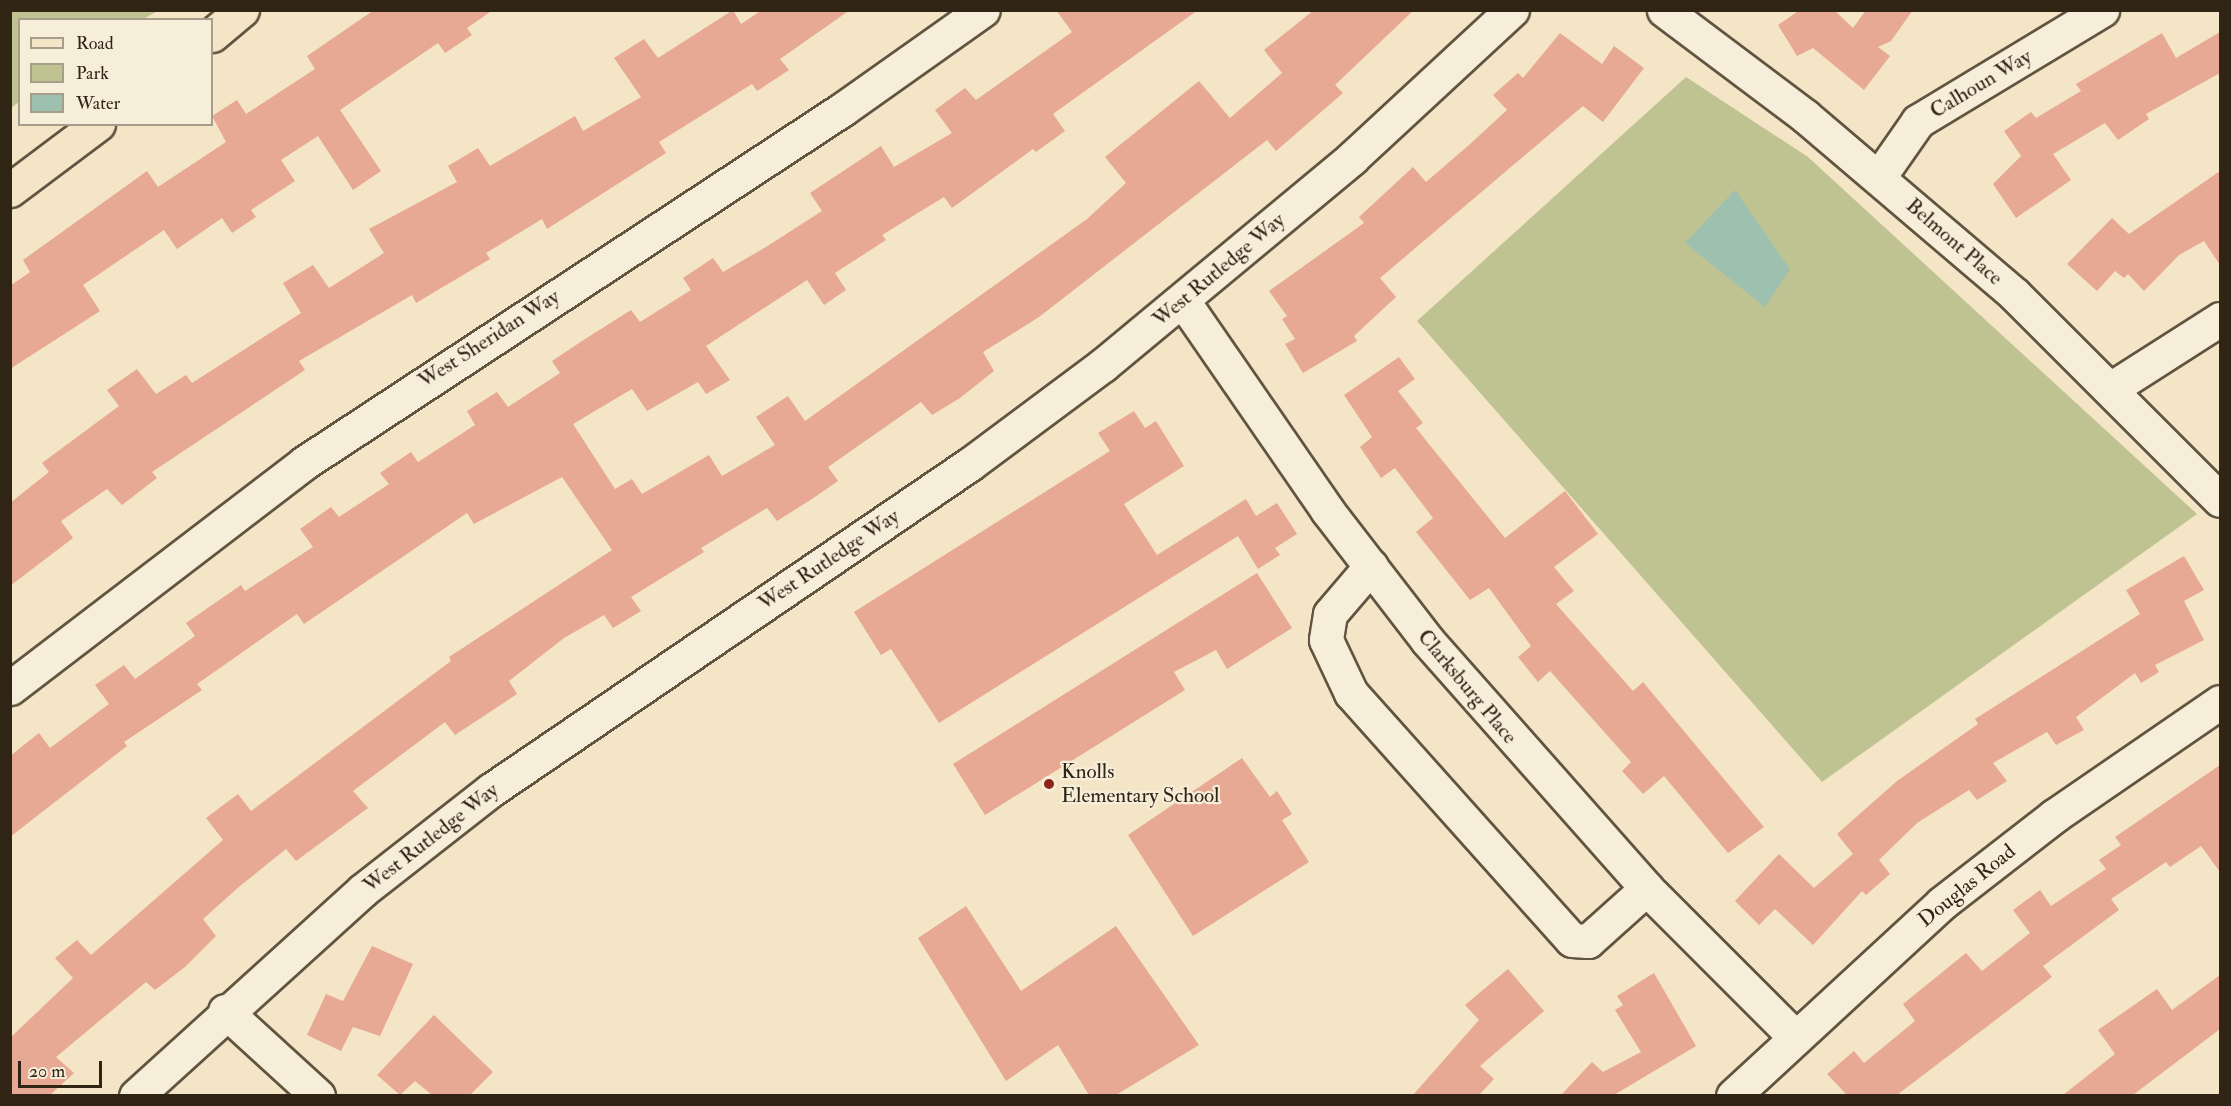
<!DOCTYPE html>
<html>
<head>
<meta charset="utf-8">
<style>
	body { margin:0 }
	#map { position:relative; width:2231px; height:1106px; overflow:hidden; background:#f3e5c6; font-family:"IM FELL Double Pica",serif }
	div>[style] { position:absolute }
	.green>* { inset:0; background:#bfc392 }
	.water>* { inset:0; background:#9dc0af }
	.building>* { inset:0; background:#e7a993 }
	.roads { filter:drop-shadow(2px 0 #615441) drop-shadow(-2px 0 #615441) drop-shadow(0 2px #615441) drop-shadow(0 -2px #615441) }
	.minor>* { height:33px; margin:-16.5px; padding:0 16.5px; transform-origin:16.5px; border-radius:16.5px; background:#f7eeda }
	.major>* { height:33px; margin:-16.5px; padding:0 16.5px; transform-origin:16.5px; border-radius:16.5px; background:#f3e5c6 }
	.dots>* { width:16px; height:16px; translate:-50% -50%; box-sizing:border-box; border:3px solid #f7eeda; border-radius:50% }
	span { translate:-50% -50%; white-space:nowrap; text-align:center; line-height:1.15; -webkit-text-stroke:4.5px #f7eeda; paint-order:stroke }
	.street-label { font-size:21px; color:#302415 }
	.poi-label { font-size:21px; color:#302415 }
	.left { translate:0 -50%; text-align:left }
	.frame { position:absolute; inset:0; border:12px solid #302415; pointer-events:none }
	.legend { position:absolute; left:18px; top:18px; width:195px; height:108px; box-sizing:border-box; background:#f7eeda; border:2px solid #a79d8b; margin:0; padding:8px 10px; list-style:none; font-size:18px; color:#302415 }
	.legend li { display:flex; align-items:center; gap:12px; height:30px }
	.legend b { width:30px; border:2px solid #a79d8b }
	.scale { position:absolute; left:18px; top:1061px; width:84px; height:27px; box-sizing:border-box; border:3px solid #302415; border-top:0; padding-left:8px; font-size:18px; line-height:21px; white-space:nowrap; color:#302415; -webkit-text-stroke:4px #f7eeda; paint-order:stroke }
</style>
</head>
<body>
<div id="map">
	<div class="green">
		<i style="clip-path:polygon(11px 10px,157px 10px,157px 11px,144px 19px,20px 20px,19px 102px,11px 108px)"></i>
		<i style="clip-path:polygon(1686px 77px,1808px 157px,2197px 514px,1822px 782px,1417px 321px)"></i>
	</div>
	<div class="water">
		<i style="clip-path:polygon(1735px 190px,1790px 269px,1765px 307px,1685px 243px)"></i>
	</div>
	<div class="building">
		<i style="clip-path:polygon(374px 10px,493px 10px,467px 28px,472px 35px,445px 53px,438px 43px,340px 110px,381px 171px,353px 190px,318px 136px,281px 160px,295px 181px,251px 210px,256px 217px,232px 233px,222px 218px,177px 249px,164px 230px,83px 285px,100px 311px,10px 369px,10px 286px,30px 272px,23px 260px,147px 171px,158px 187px,226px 142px,212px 116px,237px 100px,246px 114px,315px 69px,307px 56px)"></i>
		<i style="clip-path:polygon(733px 10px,741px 24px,762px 10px,850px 10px,780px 59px,789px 70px,757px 91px,752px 84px,659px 142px,666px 153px,547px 229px,542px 219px,486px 253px,490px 259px,416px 303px,412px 295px,299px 361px,305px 370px,152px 472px,157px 478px,122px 505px,107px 489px,61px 521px,73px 538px,10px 586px,10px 503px,49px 472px,42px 463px,119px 406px,107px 390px,137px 369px,156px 394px,186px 375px,192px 383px,301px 313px,283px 283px,313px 265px,329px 288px,384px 253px,369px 229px,457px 182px,448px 166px,478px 148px,490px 166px,575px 116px,583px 131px,641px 97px,614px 58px,644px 39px,658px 58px)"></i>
		<i style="clip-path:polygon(1056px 10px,1198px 10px,1053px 114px,1065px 131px,1036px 152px,1033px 149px,952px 208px,944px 197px,882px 235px,886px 240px,835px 273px,846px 290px,824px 305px,807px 280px,706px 346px,730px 380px,706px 394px,698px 382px,647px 411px,632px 389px,573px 424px,615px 489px,632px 479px,642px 494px,709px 455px,722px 476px,775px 445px,756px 417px,788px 396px,805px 421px,1087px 219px,1126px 183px,1105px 157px,1199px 81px,1230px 118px,1282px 73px,1264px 50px,1314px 10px,1414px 10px,1335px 85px,1343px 93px,1276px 151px,1267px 140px,1039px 317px,983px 352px,994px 371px,960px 398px,932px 415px,921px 402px,828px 467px,838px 481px,812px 499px,777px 521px,767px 508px,701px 548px,704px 552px,631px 597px,641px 611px,613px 628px,604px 615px,564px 638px,509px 681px,517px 694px,455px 735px,445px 722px,353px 791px,368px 808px,296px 861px,286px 849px,240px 886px,203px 919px,216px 936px,185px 967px,155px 990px,146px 982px,56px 1057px,74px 1073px,50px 1095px,10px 1095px,10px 1038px,73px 978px,55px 958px,77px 940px,91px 955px,223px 840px,206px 818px,238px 794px,251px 811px,451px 661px,449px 657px,612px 550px,562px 477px,474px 524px,467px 513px,304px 624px,297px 614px,197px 684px,202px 690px,124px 742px,127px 746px,10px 837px,10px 756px,39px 733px,50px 748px,109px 704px,95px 685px,124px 665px,135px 679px,195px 636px,186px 623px,241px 585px,245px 591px,313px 547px,300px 529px,331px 507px,339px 517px,389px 484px,380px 473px,411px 452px,418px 462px,475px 425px,467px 411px,497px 392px,508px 407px,560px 373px,552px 361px,582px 341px,631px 310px,640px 322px,691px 290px,683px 278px,713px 258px,723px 272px,766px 247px,822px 211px,810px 193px,881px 146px,894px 167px,952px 133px,935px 110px,965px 88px,976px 100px,1072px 32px)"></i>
		<i style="clip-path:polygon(1800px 10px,1834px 10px,1853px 28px,1866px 10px,1913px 10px,1891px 41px,1878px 47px,1890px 56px,1864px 90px,1813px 48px,1797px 56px,1778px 25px)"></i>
		<i style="clip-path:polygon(2220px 32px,2220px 73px,2146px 114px,2149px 119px,2118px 140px,2105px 123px,2053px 154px,2071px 180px,2016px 218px,1993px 184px,2021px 156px,2004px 131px,2031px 112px,2036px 118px,2081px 91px,2076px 84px,2162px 33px,2176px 58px)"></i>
		<i style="clip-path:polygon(1560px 33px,1602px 64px,1614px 46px,1644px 68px,1603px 122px,1583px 106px,1380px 278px,1396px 297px,1354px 336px,1357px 341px,1303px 373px,1285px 344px,1295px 339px,1282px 319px,1287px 316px,1269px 291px,1364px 223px,1359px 217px,1413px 167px,1426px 182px,1469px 145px,1507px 110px,1493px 95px,1518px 73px,1523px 78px)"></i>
		<i style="clip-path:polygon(2220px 171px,2220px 265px,2204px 241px,2179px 255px,2144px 291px,2128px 274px,2124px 278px,2115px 271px,2097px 291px,2067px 264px,2112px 218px,2129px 234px)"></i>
		<i style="clip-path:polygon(1399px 357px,1415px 379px,1398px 391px,1423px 423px,1416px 428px,1505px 538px,1565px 491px,1598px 534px,1554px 567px,1574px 591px,1556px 604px,1633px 691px,1643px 682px,1764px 827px,1728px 853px,1664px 776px,1643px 794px,1622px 771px,1631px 762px,1550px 671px,1538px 682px,1518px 657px,1531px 646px,1489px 588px,1470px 600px,1416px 532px,1433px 518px,1395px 468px,1381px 478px,1360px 447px,1372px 437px,1344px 395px)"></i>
		<i style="clip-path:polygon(1134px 411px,1145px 428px,1156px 421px,1184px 466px,1124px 504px,1157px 555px,1246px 499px,1256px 516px,1277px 503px,1297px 534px,1275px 548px,1280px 555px,1258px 569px,1238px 536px,939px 723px,891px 649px,881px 655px,854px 612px,1110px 451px,1098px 433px)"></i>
		<i style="clip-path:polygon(2184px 556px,2204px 590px,2184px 601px,2204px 640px,2155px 665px,2159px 672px,2141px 683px,2135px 673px,2076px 717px,2084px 730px,2056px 745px,2047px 732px,1993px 763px,2007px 781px,1977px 800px,1969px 790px,1917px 823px,1879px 860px,1890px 874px,1866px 895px,1862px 891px,1813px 945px,1775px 909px,1759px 925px,1735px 901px,1779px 854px,1814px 888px,1853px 854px,1837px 834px,1897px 781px,1978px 724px,1975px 719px,2140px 614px,2126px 590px)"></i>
		<i style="clip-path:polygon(1257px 573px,1292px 628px,1227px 669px,1216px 650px,1174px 672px,1185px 690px,985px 815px,953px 764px)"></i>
		<i style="clip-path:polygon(1242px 758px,1270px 797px,1277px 791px,1292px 814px,1282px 820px,1309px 862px,1193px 936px,1128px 835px)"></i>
		<i style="clip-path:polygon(2220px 765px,2220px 872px,2201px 846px,2170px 867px,2166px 862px,2111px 899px,2119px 910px,2043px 966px,2052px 977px,1897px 1095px,1847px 1095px,1827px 1074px,1854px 1051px,1864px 1063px,1915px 1021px,1903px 1004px,1966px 953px,1982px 971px,2030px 933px,2013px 910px,2040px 890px,2051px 906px,2106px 869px,2099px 860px,2121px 845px,2115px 837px)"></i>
		<i style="clip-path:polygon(966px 906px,1021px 991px,1116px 926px,1199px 1045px,1116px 1095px,1089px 1095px,1058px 1045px,1006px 1081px,918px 938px)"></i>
		<i style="clip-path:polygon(372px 946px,413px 964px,380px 1036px,353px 1027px,341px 1051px,307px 1035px,326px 994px,343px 1001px)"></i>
		<i style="clip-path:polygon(1508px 969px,1544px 1011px,1480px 1066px,1494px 1079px,1479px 1095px,1413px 1095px,1479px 1020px,1465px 1005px)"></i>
		<i style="clip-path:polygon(1654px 973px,1696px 1046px,1614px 1095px,1561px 1095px,1592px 1062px,1603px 1072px,1641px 1052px,1615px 1010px,1623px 1005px,1617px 996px)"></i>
		<i style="clip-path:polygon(2220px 975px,2220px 1029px,2133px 1095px,2063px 1095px,2115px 1054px,2098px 1030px,2157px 989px,2172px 1010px)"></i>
		<i style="clip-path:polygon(434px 1015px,493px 1072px,470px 1095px,432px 1095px,415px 1081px,400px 1095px,377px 1075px)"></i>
	</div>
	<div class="roads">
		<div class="minor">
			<i style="left:1664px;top:10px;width:176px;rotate:36.9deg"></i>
			<i style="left:1805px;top:116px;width:275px;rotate:40.4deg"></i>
			<i style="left:2014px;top:294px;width:291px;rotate:45deg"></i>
			<i style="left:1879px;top:177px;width:68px;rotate:-55.1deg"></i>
			<i style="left:1918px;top:121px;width:215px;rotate:-31.1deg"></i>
			<i style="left:1183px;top:301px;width:254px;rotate:55.4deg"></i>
			<i style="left:1327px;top:510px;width:164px;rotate:52.4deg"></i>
			<i style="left:1427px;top:640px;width:341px;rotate:48.5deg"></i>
			<i style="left:1653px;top:895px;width:199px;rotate:45deg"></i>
			<i style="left:2112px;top:388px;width:128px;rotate:-32.6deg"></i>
			<i style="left:1371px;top:566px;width:63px;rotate:130.5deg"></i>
			<i style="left:1330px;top:614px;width:26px;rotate:99deg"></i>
			<i style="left:1326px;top:640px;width:59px;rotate:64.7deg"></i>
			<i style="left:1351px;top:693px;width:331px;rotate:48.2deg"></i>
			<i style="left:1572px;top:940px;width:16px;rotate:4deg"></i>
			<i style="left:1588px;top:941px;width:79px;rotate:-41.9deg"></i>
			<i style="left:10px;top:688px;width:370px;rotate:-37.4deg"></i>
			<i style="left:304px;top:463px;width:645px;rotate:-33.3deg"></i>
			<i style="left:843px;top:109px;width:171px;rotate:-35.3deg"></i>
			<i style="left:225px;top:1011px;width:126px;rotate:42.4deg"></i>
			<i style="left:136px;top:1096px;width:307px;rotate:-42.2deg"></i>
			<i style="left:363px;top:890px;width:162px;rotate:-38deg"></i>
			<i style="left:491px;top:790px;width:579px;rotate:-34.24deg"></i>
			<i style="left:970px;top:464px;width:166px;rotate:-36.7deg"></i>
			<i style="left:1103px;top:365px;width:324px;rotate:-39.7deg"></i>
			<i style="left:1352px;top:158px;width:218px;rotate:-42.8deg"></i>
			<i style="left:1733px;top:1096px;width:284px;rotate:-42.7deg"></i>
			<i style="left:1942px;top:903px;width:142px;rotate:-37.8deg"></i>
			<i style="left:2054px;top:816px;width:201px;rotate:-34.5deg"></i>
		</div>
		<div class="major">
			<i style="left:212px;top:35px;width:39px;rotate:-40deg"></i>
			<i style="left:10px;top:190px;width:110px;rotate:-36.9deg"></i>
		</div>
	</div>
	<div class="dots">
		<i style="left:1049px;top:784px;background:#8f2418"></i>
	</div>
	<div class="street-label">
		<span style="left:1981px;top:84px;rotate:-31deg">Calhoun Way</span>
		<span style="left:1954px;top:242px;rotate:41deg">Belmont Place</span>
		<span style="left:1219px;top:270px;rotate:-40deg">West Rutledge Way</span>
		<span style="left:489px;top:339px;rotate:-33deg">West Sheridan Way</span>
		<span style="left:829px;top:560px;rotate:-34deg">West Rutledge Way</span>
		<span style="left:1467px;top:687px;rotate:50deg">Clarksburg Place</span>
		<span style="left:431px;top:838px;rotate:-38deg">West Rutledge Way</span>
		<span style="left:1967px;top:886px;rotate:-39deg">Douglas Road</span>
	</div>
	<div class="poi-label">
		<span class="left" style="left:1061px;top:784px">Knolls<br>Elementary School</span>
	</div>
	<div class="frame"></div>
	<ul class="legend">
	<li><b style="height:8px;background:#f3e5c6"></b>Road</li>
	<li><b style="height:16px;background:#bfc392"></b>Park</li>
	<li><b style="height:16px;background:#9dc0af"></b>Water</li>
	</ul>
	<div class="scale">20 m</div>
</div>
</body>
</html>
